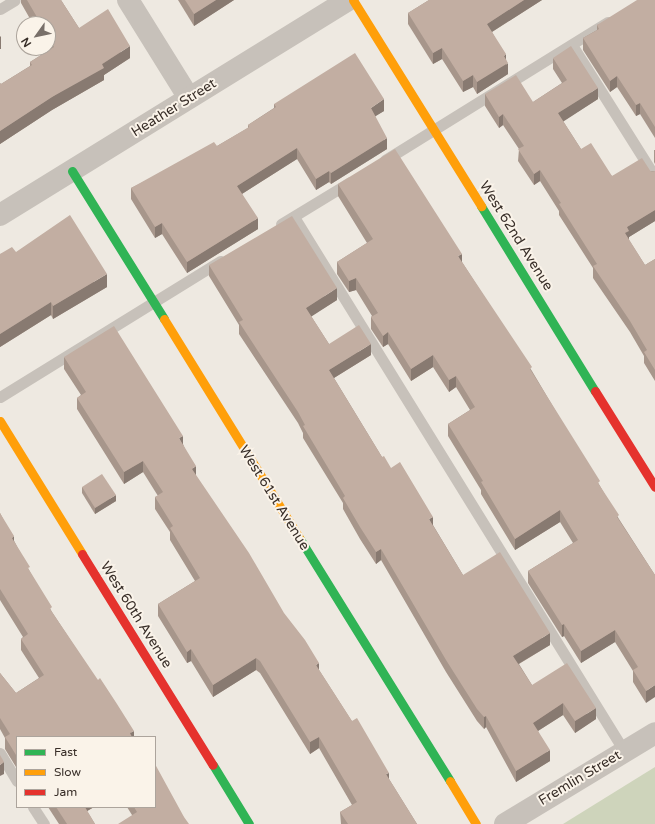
<!DOCTYPE html>
<html>
<head>
<meta charset="utf-8">
<style>
	body { margin:0 }
	#map { position:relative; width:655px; height:824px; overflow:hidden; background:#eee9e1; font-family:"Varela Round",sans-serif }
	div>[style] { position:absolute }
	.green>* { inset:0; background:#ced4bb }
	.lane>* { height:11px; margin:-5.5px; padding:0 5.5px; transform-origin:5.5px; border-radius:5.5px; background:#c7c1ba }
	.street>* { height:22px; margin:-11px; padding:0 11px; transform-origin:11px; border-radius:11px; background:#c7c1ba }
	.fast>* { height:9px; margin:-4.5px; padding:0 4.5px; transform-origin:4.5px; border-radius:4.5px; background:#30b455 }
	.slow>* { height:9px; margin:-4.5px; padding:0 4.5px; transform-origin:4.5px; border-radius:4.5px; background:#ff9f0a }
	.jam>* { height:9px; margin:-4.5px; padding:0 4.5px; transform-origin:4.5px; border-radius:4.5px; background:#e5322d }
	.wall>* { inset:0; background:#a7968b }
	.shaded-wall>* { inset:0; background:#887a71 }
	.building>* { inset:0; background:#c2aea2 }
	span { translate:-50% -50%; white-space:nowrap; text-align:center; line-height:1.15; -webkit-text-stroke:4px #faf3e9; paint-order:stroke }
	.street-label { font-size:14px; color:#382e28 }
	.legend { position:absolute; left:16px; top:736px; width:140px; height:72px; box-sizing:border-box; background:#faf3e9; border:1px solid #aca49c; margin:0; padding:5px 7px; list-style:none; font-size:12px; color:#382e28 }
	.legend li { display:flex; align-items:center; gap:8px; height:20px }
	.legend b { width:20px; border:1px solid #aca49c }
	.north { position:absolute; left:16px; top:16px; width:40px; height:40px; box-sizing:border-box; background:#faf3e9; border:1px solid #aca49c; border-radius:50%; rotate:237deg; font-size:11px; font-weight:700; line-height:16px; text-align:center; color:#382e28 }
	.north::after { content:''; display:block; margin:auto; width:14px; height:18px; background:#786f69; clip-path:polygon(50% 0,100% 100%,50% 72%,0 100%) }
</style>
</head>
<body>
<div id="map">
	<div class="green">
		<i style="clip-path:polygon(655px 767px,655px 824px,563px 824px)"></i>
	</div>
	<div class="lane">
		<i style="left:0;top:9px;width:17px;rotate:-31deg"></i>
		<i style="left:572px;top:45px;width:156px;rotate:57.8deg"></i>
		<i style="left:385px;top:160px;width:262px;rotate:-31.8deg"></i>
		<i style="left:294px;top:217px;width:628px;rotate:58.28deg"></i>
		<i style="left:281px;top:224px;width:81px;rotate:-31.3deg"></i>
		<i style="left:0;top:397px;width:259px;rotate:-31.7deg"></i>
		<i style="left:0;top:753px;width:33px;rotate:59deg"></i>
		<i style="left:33px;top:807px;width:20px;rotate:57deg"></i>
	</div>
	<div class="street">
		<i style="left:128px;top:0;width:115px;rotate:58.1deg"></i>
		<i style="left:0;top:215px;width:409px;rotate:-31.7deg"></i>
		<i style="left:505px;top:824px;width:175px;rotate:-31.2deg"></i>
	</div>
	<div class="fast">
		<i style="left:72px;top:171px;width:174px;rotate:58.1deg"></i>
		<i style="left:481px;top:206px;width:217px;rotate:58.4deg"></i>
		<i style="left:300px;top:539px;width:285px;rotate:58.2deg"></i>
		<i style="left:213px;top:765px;width:69px;rotate:58.6deg"></i>
	</div>
	<div class="slow">
		<i style="left:353px;top:0;width:243px;rotate:58.1deg"></i>
		<i style="left:164px;top:319px;width:259px;rotate:58.3deg"></i>
		<i style="left:0;top:421px;width:156px;rotate:58.3deg"></i>
		<i style="left:450px;top:781px;width:50px;rotate:58.8deg"></i>
	</div>
	<div class="jam">
		<i style="left:595px;top:391px;width:113px;rotate:58deg"></i>
		<i style="left:82px;top:554px;width:248px;rotate:58.2deg"></i>
	</div>
	<div class="wall">
		<i style="clip-path:polygon(21px 0,61px 0,79px 28px,130px 58px,104px 75px,104px 80px,52px 110px,0 144px,0 83px,1px 84px,30px 66px,30px 62px,49px 50px,47px 48px,48px 48px,48px 24px,33px 24px,21px 3px)"></i>
		<i style="clip-path:polygon(178px 0,234px 0,194px 26px)"></i>
		<i style="clip-path:polygon(429px 0,542px 0,492px 32px,506px 59px,508px 74px,477px 94px,473px 87px,463px 92px,442px 59px,433px 64px,408px 24px,408px 13px)"></i>
		<i style="clip-path:polygon(655px 0,655px 138px,640px 114px,636px 116px,617px 87px,610px 92px,583px 50px,583px 38px,597px 30px,597px 25px)"></i>
		<i style="clip-path:polygon(553px 58px,598px 99px,563px 121px,581px 149px,612px 176px,655px 171px,655px 221px,629px 237px,629px 240px,645px 265px,655px 259px,655px 381px,644px 363px,644px 356px,630px 332px,593px 278px,593px 268px,559px 215px,559px 211px,540px 181px,534px 185px,518px 161px,519px 149px,503px 125px,499px 128px,485px 106px,485px 94px,533px 102px,562px 83px,553px 69px)"></i>
		<i style="clip-path:polygon(274px 104px,384px 111px,375px 116px,387px 149px,331px 184px,329px 182px,316px 190px,297px 159px,242px 194px,258px 229px,187px 273px,162px 234px,155px 238px,131px 199px,131px 188px,217px 146px,248px 128px,248px 125px,274px 108px)"></i>
		<i style="clip-path:polygon(654px 150px,655px 150px,655px 164px,654px 162px)"></i>
		<i style="clip-path:polygon(338px 184px,462px 262px,532px 371px,600px 486px,619px 519px,655px 575px,646px 703px,633px 682px,633px 671px,615px 642px,581px 663px,564px 636px,562px 637px,528px 583px,528px 571px,573px 543px,560px 522px,515px 550px,481px 494px,481px 490px,448px 436px,448px 424px,470px 410px,456px 387px,449px 392px,433px 367px,411px 381px,388px 344px,383px 347px,371px 329px,371px 317px,372px 316px,356px 290px,349px 292px,337px 274px,337px 262px,367px 243px,338px 196px)"></i>
		<i style="clip-path:polygon(16px 252px,107px 287px,53px 319px,51px 315px,0 347px,0 254px)"></i>
		<i style="clip-path:polygon(209px 265px,337px 300px,311px 316px,329px 344px,371px 355px,334px 378px,382px 457px,433px 525px,463px 575px,550px 645px,519px 664px,532px 685px,596px 719px,575px 733px,563px 715px,538px 731px,550px 761px,516px 782px,486px 727px,484px 729px,477px 721px,446px 672px,381px 560px,376px 564px,360px 539px,343px 509px,343px 503px,303px 438px,303px 433px,298px 423px,239px 334px,239px 325px,209px 276px)"></i>
		<i style="clip-path:polygon(64px 357px,183px 444px,196px 476px,319px 670px,389px 779px,417px 824px,341px 824px,340px 812px,352px 805px,319px 748px,310px 754px,260px 673px,256px 670px,213px 697px,191px 661px,187px 663px,158px 616px,158px 604px,195px 581px,170px 540px,170px 532px,155px 509px,155px 497px,158px 496px,143px 472px,124px 484px,77px 409px,77px 398px,81px 395px,64px 369px)"></i>
		<i style="clip-path:polygon(82px 487px,116px 501px,95px 514px,82px 493px)"></i>
		<i style="clip-path:polygon(0 513px,30px 572px,52px 612px,134px 737px,17px 737px,16px 767px,5px 749px,5px 738px,0 729px,0 673px,16px 693px,39px 678px,21px 650px,21px 639px,23px 637px,0 600px)"></i>
		<i style="clip-path:polygon(48px 807px,94px 807px,87px 811px,95px 824px,59px 824px)"></i>
		<i style="clip-path:polygon(127px 807px,155px 807px,184px 817px,132px 815px)"></i>
	</div>
	<div class="shaded-wall">
		<i style="clip-path:polygon(216px 0,234px 0,194px 26px,194px 14px)"></i>
		<i style="clip-path:polygon(524px 0,542px 0,487px 35px,487px 24px)"></i>
		<i style="clip-path:polygon(1px 36px,1px 49px,0 49px,0 37px)"></i>
		<i style="clip-path:polygon(130px 46px,130px 58px,104px 75px,104px 80px,52px 110px,0 144px,0 131px)"></i>
		<i style="clip-path:polygon(442px 48px,442px 59px,433px 64px,433px 53px)"></i>
		<i style="clip-path:polygon(506px 54px,506px 65px,508px 63px,508px 74px,477px 94px,477px 82px,504px 56px)"></i>
		<i style="clip-path:polygon(473px 75px,473px 87px,463px 92px,463px 81px)"></i>
		<i style="clip-path:polygon(617px 76px,617px 87px,610px 92px,610px 81px)"></i>
		<i style="clip-path:polygon(598px 88px,598px 99px,558px 125px,558px 113px)"></i>
		<i style="clip-path:polygon(384px 99px,384px 111px,371px 119px,371px 108px)"></i>
		<i style="clip-path:polygon(640px 103px,640px 114px,636px 116px,636px 105px)"></i>
		<i style="clip-path:polygon(503px 114px,503px 125px,499px 128px,499px 117px)"></i>
		<i style="clip-path:polygon(387px 138px,387px 149px,331px 184px,331px 173px)"></i>
		<i style="clip-path:polygon(297px 148px,297px 159px,237px 197px,237px 186px)"></i>
		<i style="clip-path:polygon(540px 170px,540px 181px,534px 185px,534px 174px)"></i>
		<i style="clip-path:polygon(329px 171px,329px 182px,316px 190px,316px 179px)"></i>
		<i style="clip-path:polygon(655px 210px,655px 221px,629px 237px,629px 242px,625px 233px,627px 227px)"></i>
		<i style="clip-path:polygon(258px 218px,258px 229px,187px 273px,187px 262px)"></i>
		<i style="clip-path:polygon(162px 223px,162px 234px,155px 238px,155px 227px)"></i>
		<i style="clip-path:polygon(462px 254px,462px 266px,458px 256px)"></i>
		<i style="clip-path:polygon(107px 274px,107px 287px,53px 319px,53px 306px)"></i>
		<i style="clip-path:polygon(356px 278px,356px 290px,349px 292px,349px 281px)"></i>
		<i style="clip-path:polygon(337px 288px,337px 300px,306px 320px,306px 308px)"></i>
		<i style="clip-path:polygon(51px 302px,51px 315px,0 347px,0 334px)"></i>
		<i style="clip-path:polygon(388px 332px,388px 344px,383px 347px,383px 336px)"></i>
		<i style="clip-path:polygon(371px 344px,371px 355px,329px 381px,329px 370px)"></i>
		<i style="clip-path:polygon(433px 355px,433px 367px,411px 381px,411px 369px)"></i>
		<i style="clip-path:polygon(456px 376px,456px 387px,449px 392px,449px 380px)"></i>
		<i style="clip-path:polygon(183px 436px,183px 447px,179px 438px)"></i>
		<i style="clip-path:polygon(143px 461px,143px 472px,124px 484px,124px 472px)"></i>
		<i style="clip-path:polygon(196px 466px,196px 478px,192px 469px)"></i>
		<i style="clip-path:polygon(116px 495px,116px 501px,95px 514px,95px 508px)"></i>
		<i style="clip-path:polygon(560px 510px,560px 522px,515px 550px,515px 539px)"></i>
		<i style="clip-path:polygon(433px 517px,433px 528px,429px 519px)"></i>
		<i style="clip-path:polygon(14px 536px,14px 547px,12px 538px)"></i>
		<i style="clip-path:polygon(381px 549px,381px 560px,376px 564px,376px 552px)"></i>
		<i style="clip-path:polygon(564px 624px,564px 636px,562px 637px,562px 625px)"></i>
		<i style="clip-path:polygon(615px 630px,615px 642px,581px 663px,581px 651px)"></i>
		<i style="clip-path:polygon(550px 633px,550px 645px,513px 667px,513px 656px)"></i>
		<i style="clip-path:polygon(191px 649px,191px 661px,187px 663px,187px 652px)"></i>
		<i style="clip-path:polygon(256px 658px,256px 670px,213px 697px,213px 685px)"></i>
		<i style="clip-path:polygon(319px 663px,319px 675px,316px 665px)"></i>
		<i style="clip-path:polygon(655px 685px,655px 697px,646px 703px,646px 691px)"></i>
		<i style="clip-path:polygon(563px 703px,563px 715px,533px 734px,533px 723px)"></i>
		<i style="clip-path:polygon(596px 708px,596px 719px,575px 733px,575px 721px)"></i>
		<i style="clip-path:polygon(486px 716px,486px 727px,484px 729px,484px 717px)"></i>
		<i style="clip-path:polygon(134px 731px,134px 737px,130px 737px,130px 733px)"></i>
		<i style="clip-path:polygon(319px 737px,319px 748px,310px 754px,310px 742px)"></i>
		<i style="clip-path:polygon(550px 750px,550px 761px,516px 782px,516px 771px)"></i>
		<i style="clip-path:polygon(16px 755px,17px 755px,17px 766px,16px 767px)"></i>
		<i style="clip-path:polygon(4px 762px,4px 774px,0 776px,0 765px)"></i>
		<i style="clip-path:polygon(389px 773px,389px 784px,386px 774px)"></i>
		<i style="clip-path:polygon(82px 807px,94px 807px,82px 814px)"></i>
	</div>
	<div class="building">
		<i style="clip-path:polygon(27px 0,61px 0,79px 28px,108px 9px,130px 46px,102px 64px,104px 68px,52px 97px,0 131px,0 83px,1px 84px,32px 65px,30px 62px,54px 47px,48px 37px,48px 24px,41px 24px)"></i>
		<i style="clip-path:polygon(185px 0,216px 0,194px 14px)"></i>
		<i style="clip-path:polygon(429px 0,524px 0,487px 24px,506px 54px,504px 56px,508px 63px,477px 82px,473px 75px,463px 81px,442px 48px,433px 53px,408px 13px)"></i>
		<i style="clip-path:polygon(637px 0,655px 0,655px 127px,640px 103px,636px 105px,617px 76px,610px 81px,583px 38px,599px 29px,597px 25px)"></i>
		<i style="clip-path:polygon(571px 46px,598px 88px,558px 113px,581px 149px,591px 143px,612px 176px,642px 158px,651px 172px,655px 171px,655px 210px,627px 227px,629px 231px,625px 233px,645px 265px,655px 259px,655px 370px,644px 352px,647px 350px,630px 321px,593px 266px,597px 264px,559px 204px,561px 203px,540px 170px,534px 174px,518px 149px,524px 146px,503px 114px,499px 117px,485px 94px,516px 75px,533px 102px,567px 80px,553px 58px)"></i>
		<i style="clip-path:polygon(355px 53px,384px 99px,371px 108px,387px 138px,331px 173px,329px 171px,316px 179px,297px 148px,237px 186px,258px 218px,187px 262px,162px 223px,155px 227px,131px 188px,214px 142px,217px 146px,249px 127px,248px 125px,276px 107px,274px 104px)"></i>
		<i style="clip-path:polygon(395px 149px,462px 254px,458px 256px,532px 367px,530px 369px,600px 481px,598px 483px,619px 515px,617px 517px,655px 575px,655px 685px,646px 691px,633px 670px,638px 667px,615px 630px,581px 651px,564px 624px,562px 625px,528px 571px,578px 540px,560px 510px,515px 539px,481px 482px,483px 481px,448px 424px,475px 407px,456px 376px,449px 380px,433px 355px,411px 369px,388px 332px,383px 336px,371px 317px,378px 313px,356px 278px,349px 281px,337px 262px,373px 239px,338px 184px)"></i>
		<i style="clip-path:polygon(70px 215px,107px 274px,53px 306px,51px 302px,0 334px,0 254px,12px 247px,16px 252px)"></i>
		<i style="clip-path:polygon(292px 216px,337px 288px,306px 308px,329px 344px,359px 325px,371px 344px,329px 370px,382px 457px,384px 456px,391px 468px,400px 462px,433px 517px,429px 519px,463px 575px,500px 552px,550px 633px,513px 656px,532px 685px,567px 663px,596px 708px,575px 721px,563px 703px,533px 723px,550px 750px,516px 771px,486px 716px,484px 717px,477px 709px,446px 660px,381px 549px,376px 552px,360px 527px,343px 498px,345px 496px,303px 426px,305px 425px,298px 412px,239px 322px,243px 320px,209px 265px)"></i>
		<i style="clip-path:polygon(114px 326px,183px 436px,179px 438px,196px 466px,192px 469px,249px 553px,284px 613px,305px 640px,319px 663px,316px 665px,352px 721px,357px 718px,389px 773px,386px 774px,417px 824px,348px 824px,340px 812px,357px 802px,319px 737px,310px 742px,260px 661px,256px 658px,213px 685px,191px 649px,187px 652px,158px 604px,200px 578px,170px 528px,173px 526px,155px 497px,163px 492px,143px 461px,124px 472px,77px 398px,86px 392px,64px 357px)"></i>
		<i style="clip-path:polygon(102px 474px,116px 495px,95px 508px,82px 487px)"></i>
		<i style="clip-path:polygon(0 513px,14px 536px,12px 538px,30px 567px,28px 568px,52px 607px,50px 609px,98px 680px,100px 678px,117px 704px,134px 731px,130px 733px,132px 737px,17px 737px,17px 755px,16px 755px,5px 737px,10px 734px,0 718px,0 673px,16px 693px,44px 675px,21px 639px,28px 634px,0 589px)"></i>
		<i style="clip-path:polygon(0 755px,4px 762px,0 765px)"></i>
		<i style="clip-path:polygon(155px 764px,184px 817px,189px 824px,118px 824px,137px 812px,134px 807px,155px 807px)"></i>
		<i style="clip-path:polygon(56px 807px,85px 807px,95px 824px,67px 824px)"></i>
	</div>
	<div class="street-label">
		<span style="left:174px;top:108px;rotate:-32deg">Heather Street</span>
		<span style="left:516px;top:236px;rotate:58deg">West 62nd Avenue</span>
		<span style="left:274px;top:498px;rotate:58deg">West 61st Avenue</span>
		<span style="left:136px;top:615px;rotate:58deg">West 60th Avenue</span>
		<span style="left:580px;top:778px;rotate:-31deg">Fremlin Street</span>
	</div>
	<ul class="legend">
	<li><b style="height:5px;background:#30b455"></b>Fast</li>
	<li><b style="height:5px;background:#ff9f0a"></b>Slow</li>
	<li><b style="height:5px;background:#e5322d"></b>Jam</li>
	</ul>
	<div class="north">N</div>
</div>
</body>
</html>
